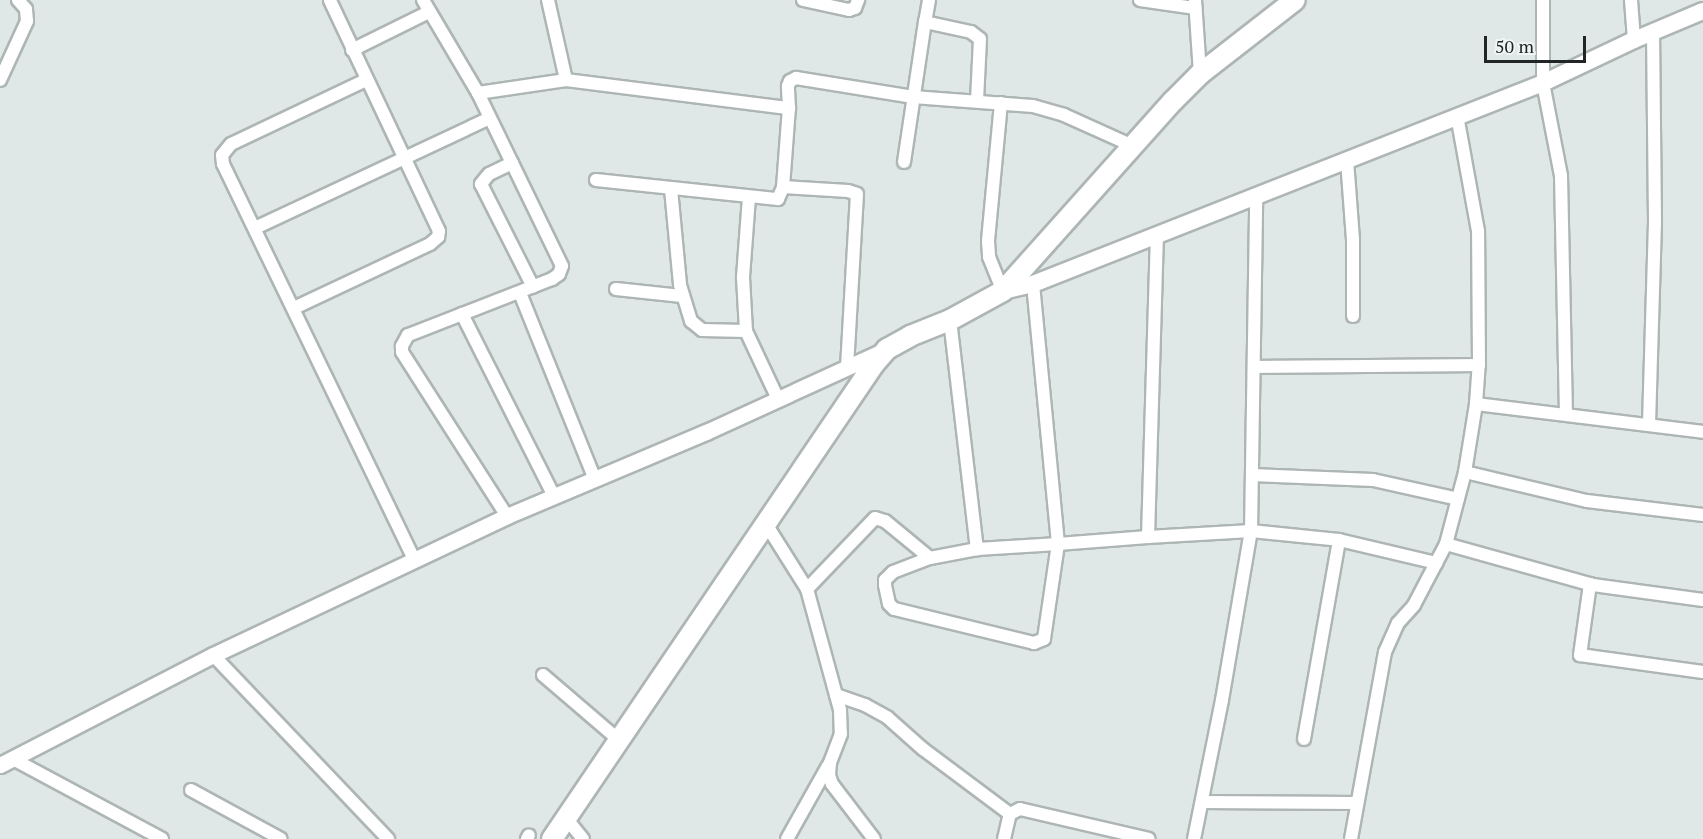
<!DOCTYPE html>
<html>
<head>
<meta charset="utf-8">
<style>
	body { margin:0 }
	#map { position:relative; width:1703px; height:839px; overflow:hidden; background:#e0e7e7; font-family:"PT Serif",serif }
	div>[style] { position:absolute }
	.roads { filter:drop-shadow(2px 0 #aeb5b5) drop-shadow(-2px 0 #aeb5b5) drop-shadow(0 2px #aeb5b5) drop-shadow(0 -2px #aeb5b5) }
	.minor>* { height:12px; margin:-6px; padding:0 6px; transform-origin:6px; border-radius:6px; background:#fff }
	.tertiary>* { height:15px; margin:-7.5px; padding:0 7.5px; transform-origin:7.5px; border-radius:7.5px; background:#fff }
	.secondary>* { height:16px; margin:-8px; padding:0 8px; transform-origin:8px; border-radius:8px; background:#fff }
	.trunk>* { height:20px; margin:-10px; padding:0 10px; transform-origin:10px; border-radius:10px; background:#fff }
	span { translate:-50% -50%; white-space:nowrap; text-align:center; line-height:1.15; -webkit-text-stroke:4.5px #edf5f5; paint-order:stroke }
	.scale { position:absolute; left:1484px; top:36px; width:102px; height:27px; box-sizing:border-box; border:3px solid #222525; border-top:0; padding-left:8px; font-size:18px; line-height:21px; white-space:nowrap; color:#222525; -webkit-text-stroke:4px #edf5f5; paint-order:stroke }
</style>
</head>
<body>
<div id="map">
	<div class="roads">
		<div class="minor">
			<i style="left:423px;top:0;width:108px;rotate:59.4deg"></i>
			<i style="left:478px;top:93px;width:192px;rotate:64.1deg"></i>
			<i style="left:562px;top:266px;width:9px;rotate:111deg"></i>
			<i style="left:559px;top:274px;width:9px;rotate:144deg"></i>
			<i style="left:552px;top:279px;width:155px;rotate:158.7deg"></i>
			<i style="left:408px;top:335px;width:13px;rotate:119deg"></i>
			<i style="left:402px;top:346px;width:6px;rotate:90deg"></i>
			<i style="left:402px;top:352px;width:195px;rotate:57.4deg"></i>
			<i style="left:548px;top:0;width:82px;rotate:77.3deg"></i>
			<i style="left:803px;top:0;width:47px;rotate:12.3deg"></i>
			<i style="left:849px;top:10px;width:6px;rotate:-18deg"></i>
			<i style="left:855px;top:8px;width:9px;rotate:-69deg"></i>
			<i style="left:929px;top:0;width:22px;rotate:100deg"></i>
			<i style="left:925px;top:22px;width:47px;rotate:12.3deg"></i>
			<i style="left:971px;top:32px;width:11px;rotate:38deg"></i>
			<i style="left:980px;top:39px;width:62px;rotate:92.8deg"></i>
			<i style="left:1140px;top:0;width:56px;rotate:8.3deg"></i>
			<i style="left:1195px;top:0;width:74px;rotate:86.1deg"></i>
			<i style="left:1543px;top:0;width:83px;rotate:90deg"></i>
			<i style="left:1543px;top:83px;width:95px;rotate:79deg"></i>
			<i style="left:1561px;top:176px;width:237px;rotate:88.8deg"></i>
			<i style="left:1631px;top:0;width:40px;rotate:85.7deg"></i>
			<i style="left:352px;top:50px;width:86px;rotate:-26.3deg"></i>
			<i style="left:0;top:80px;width:65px;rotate:-65.4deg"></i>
			<i style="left:27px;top:21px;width:12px;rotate:-95deg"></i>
			<i style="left:26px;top:9px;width:12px;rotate:-132deg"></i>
			<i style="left:366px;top:80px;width:149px;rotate:154.6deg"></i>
			<i style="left:231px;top:144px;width:14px;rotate:129deg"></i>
			<i style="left:222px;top:155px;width:9px;rotate:84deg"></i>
			<i style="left:223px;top:164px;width:441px;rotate:64.2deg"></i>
			<i style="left:478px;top:93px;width:89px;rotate:-8.4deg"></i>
			<i style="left:566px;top:80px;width:225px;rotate:7.2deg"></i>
			<i style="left:789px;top:108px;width:22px;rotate:-93deg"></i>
			<i style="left:788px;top:86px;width:5px;rotate:-68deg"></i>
			<i style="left:790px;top:81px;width:7px;rotate:-27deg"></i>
			<i style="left:796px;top:78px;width:119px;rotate:9.2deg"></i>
			<i style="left:913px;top:97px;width:120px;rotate:4.3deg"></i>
			<i style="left:1033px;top:106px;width:32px;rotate:16deg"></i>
			<i style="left:1064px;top:115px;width:76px;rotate:24.2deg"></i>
			<i style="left:1001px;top:103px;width:139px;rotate:95.4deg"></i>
			<i style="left:988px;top:241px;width:16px;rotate:86deg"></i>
			<i style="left:989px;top:257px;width:37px;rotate:68deg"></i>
			<i style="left:1347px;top:160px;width:80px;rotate:85.7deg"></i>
			<i style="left:1353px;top:240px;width:76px;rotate:90deg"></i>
			<i style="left:904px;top:162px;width:142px;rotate:-81.5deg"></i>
			<i style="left:512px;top:163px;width:25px;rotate:154deg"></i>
			<i style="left:489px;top:174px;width:13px;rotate:129deg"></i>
			<i style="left:481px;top:184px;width:115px;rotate:63.2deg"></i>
			<i style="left:596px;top:180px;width:183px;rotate:6deg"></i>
			<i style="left:778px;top:199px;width:13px;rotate:-67deg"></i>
			<i style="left:783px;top:187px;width:79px;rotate:-85.7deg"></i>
			<i style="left:783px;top:187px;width:65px;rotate:3.5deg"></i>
			<i style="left:848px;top:191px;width:9px;rotate:18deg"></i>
			<i style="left:857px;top:194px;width:174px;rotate:93.3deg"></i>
			<i style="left:671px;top:189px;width:96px;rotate:84.6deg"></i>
			<i style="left:680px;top:285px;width:38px;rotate:73deg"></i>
			<i style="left:691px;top:321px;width:14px;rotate:39deg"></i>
			<i style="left:702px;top:330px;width:44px;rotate:1.3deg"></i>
			<i style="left:746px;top:331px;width:75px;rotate:64.8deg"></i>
			<i style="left:255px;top:228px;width:259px;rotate:-25.1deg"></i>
			<i style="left:1033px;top:284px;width:261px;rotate:84.5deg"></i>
			<i style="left:1058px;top:544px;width:96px;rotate:98.4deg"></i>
			<i style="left:1044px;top:639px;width:11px;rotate:158deg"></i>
			<i style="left:1034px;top:643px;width:144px;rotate:-166.3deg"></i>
			<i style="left:894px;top:609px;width:7px;rotate:-135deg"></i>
			<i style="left:889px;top:604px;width:19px;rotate:-102deg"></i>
			<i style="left:885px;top:585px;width:5px;rotate:-90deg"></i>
			<i style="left:885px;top:580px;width:11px;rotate:-45deg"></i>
			<i style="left:893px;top:572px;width:40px;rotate:-21deg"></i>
			<i style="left:930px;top:558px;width:48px;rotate:-10.8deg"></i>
			<i style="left:977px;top:549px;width:81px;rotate:-3.5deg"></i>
			<i style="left:1058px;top:544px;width:90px;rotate:-4.4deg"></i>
			<i style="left:1148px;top:537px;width:103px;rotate:-3.3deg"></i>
			<i style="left:1251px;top:531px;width:88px;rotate:5.8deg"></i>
			<i style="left:1339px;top:540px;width:100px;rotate:13.3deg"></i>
			<i style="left:616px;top:289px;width:66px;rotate:6.1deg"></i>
			<i style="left:520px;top:293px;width:201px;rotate:68.1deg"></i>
			<i style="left:294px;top:308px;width:150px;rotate:-25.2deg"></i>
			<i style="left:430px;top:244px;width:11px;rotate:-41deg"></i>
			<i style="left:438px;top:237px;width:6px;rotate:-81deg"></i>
			<i style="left:439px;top:231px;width:255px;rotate:-115.3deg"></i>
			<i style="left:462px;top:314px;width:204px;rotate:63.2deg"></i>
			<i style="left:950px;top:320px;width:231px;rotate:83.3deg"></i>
			<i style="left:746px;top:331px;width:54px;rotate:-93.2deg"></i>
			<i style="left:743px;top:277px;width:79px;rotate:-85.7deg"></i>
			<i style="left:1254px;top:367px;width:225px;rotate:-0.5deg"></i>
			<i style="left:1476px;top:404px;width:229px;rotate:7deg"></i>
			<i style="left:1649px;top:424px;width:203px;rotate:-88.3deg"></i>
			<i style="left:1655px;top:221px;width:190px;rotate:-90.6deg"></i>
			<i style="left:1465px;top:472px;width:125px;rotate:13.4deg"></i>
			<i style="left:1587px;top:501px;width:117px;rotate:6.9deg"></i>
			<i style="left:1252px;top:475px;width:121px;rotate:2.4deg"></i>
			<i style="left:1373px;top:480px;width:87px;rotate:12.6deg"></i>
			<i style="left:766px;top:524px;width:77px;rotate:57.8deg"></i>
			<i style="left:807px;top:589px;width:125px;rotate:74.7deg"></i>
			<i style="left:840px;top:710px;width:24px;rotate:88deg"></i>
			<i style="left:841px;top:734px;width:31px;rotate:111deg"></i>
			<i style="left:830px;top:763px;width:12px;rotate:95deg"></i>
			<i style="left:829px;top:775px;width:9px;rotate:72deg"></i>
			<i style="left:832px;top:784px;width:69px;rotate:52.6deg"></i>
			<i style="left:1148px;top:537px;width:301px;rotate:-88.3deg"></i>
			<i style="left:1446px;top:544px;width:153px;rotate:15.6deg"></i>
			<i style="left:1593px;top:585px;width:111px;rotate:7.8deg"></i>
			<i style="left:1590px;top:584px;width:72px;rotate:98deg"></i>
			<i style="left:1580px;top:655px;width:124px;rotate:7.9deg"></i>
			<i style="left:807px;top:589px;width:98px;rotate:-46.2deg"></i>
			<i style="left:875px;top:518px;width:10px;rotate:17deg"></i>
			<i style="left:885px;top:521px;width:58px;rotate:39.4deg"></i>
			<i style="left:213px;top:655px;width:254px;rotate:46.4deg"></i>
			<i style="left:543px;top:675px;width:101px;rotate:40.6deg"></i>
			<i style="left:836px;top:695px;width:31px;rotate:19deg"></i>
			<i style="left:865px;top:705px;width:26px;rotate:29deg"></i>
			<i style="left:888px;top:718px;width:47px;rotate:41.5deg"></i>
			<i style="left:923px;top:749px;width:109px;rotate:36.8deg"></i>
			<i style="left:1304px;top:739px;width:202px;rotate:-80deg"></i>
			<i style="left:13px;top:759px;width:169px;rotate:28.2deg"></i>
			<i style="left:191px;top:790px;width:102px;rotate:28.6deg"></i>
			<i style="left:1202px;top:802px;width:154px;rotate:0.4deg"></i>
			<i style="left:566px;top:818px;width:27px;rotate:51deg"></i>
			<i style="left:527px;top:839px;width:4px;rotate:-63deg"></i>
			<i style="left:787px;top:839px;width:84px;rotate:-60.7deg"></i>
			<i style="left:1004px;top:839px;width:26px;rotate:-77deg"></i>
			<i style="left:1010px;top:814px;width:11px;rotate:-27deg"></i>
			<i style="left:1020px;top:809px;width:132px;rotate:13.1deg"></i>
			<i style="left:1194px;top:839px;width:142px;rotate:-78.6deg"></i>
			<i style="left:1222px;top:700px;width:171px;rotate:-80.3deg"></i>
			<i style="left:1251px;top:531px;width:336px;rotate:-89.1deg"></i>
			<i style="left:1351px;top:839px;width:190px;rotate:-79.7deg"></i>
			<i style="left:1385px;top:652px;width:32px;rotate:-66deg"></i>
			<i style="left:1398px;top:623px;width:24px;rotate:-48deg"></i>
			<i style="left:1414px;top:605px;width:69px;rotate:-62.3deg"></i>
			<i style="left:1446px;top:544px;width:74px;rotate:-75.2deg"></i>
			<i style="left:1465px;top:472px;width:69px;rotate:-80.8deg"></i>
			<i style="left:1476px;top:404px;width:39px;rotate:-86deg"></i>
			<i style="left:1479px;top:365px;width:134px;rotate:-90.4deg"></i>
			<i style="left:1478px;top:231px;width:117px;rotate:-100.3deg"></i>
		</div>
		<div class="tertiary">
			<i style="left:0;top:765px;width:240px;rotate:-27.3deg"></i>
			<i style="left:213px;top:655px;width:325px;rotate:-25.3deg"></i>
			<i style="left:507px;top:516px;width:216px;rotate:-22.9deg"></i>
			<i style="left:706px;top:432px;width:195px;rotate:-24.6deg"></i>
		</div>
		<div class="secondary">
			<i style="left:1003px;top:291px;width:31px;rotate:-13deg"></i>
			<i style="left:1033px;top:284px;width:548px;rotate:-21.51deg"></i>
			<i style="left:1543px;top:83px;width:101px;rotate:-25.3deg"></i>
			<i style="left:1634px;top:40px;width:75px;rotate:-22.8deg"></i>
		</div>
		<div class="trunk">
			<i style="left:552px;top:839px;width:574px;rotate:-55.87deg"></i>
			<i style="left:874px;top:364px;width:20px;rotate:-49deg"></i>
			<i style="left:887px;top:349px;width:26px;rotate:-29deg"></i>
			<i style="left:910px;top:336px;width:43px;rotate:-21.8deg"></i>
			<i style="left:950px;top:320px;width:60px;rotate:-28.7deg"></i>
			<i style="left:1003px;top:291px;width:255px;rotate:-48.2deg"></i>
			<i style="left:1173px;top:101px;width:38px;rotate:-45deg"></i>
			<i style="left:1200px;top:74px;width:120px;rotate:-37.9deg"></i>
		</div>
	</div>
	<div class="scale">50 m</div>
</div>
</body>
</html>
